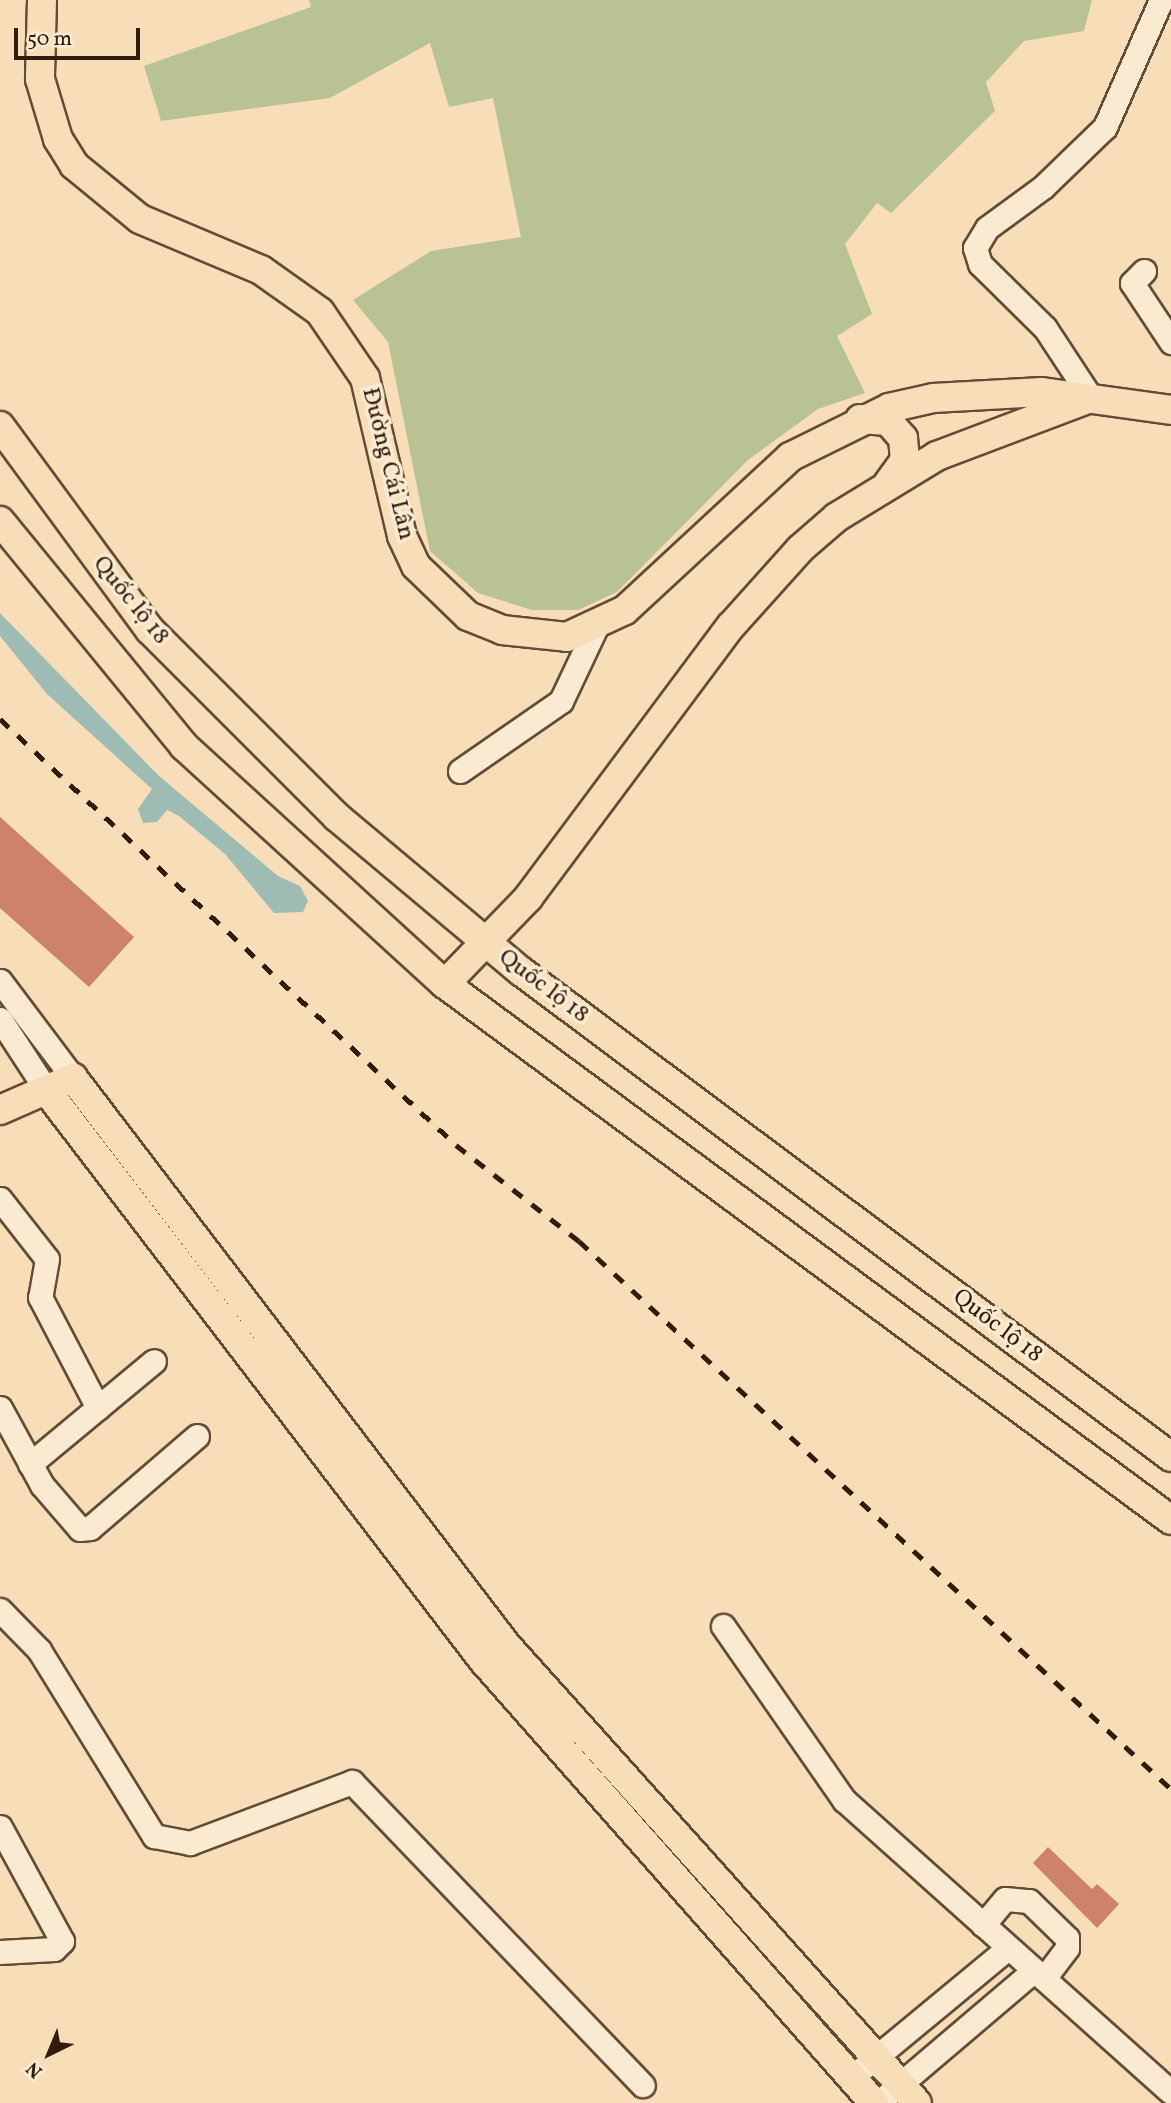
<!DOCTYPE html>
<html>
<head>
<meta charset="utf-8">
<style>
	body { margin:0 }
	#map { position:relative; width:1171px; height:2103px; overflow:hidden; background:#f7deb8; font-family:Vollkorn,serif }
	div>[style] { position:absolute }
	.green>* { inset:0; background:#b8c293 }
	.water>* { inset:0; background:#9ebbb4 }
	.building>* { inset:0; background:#ce816d }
	.roads { filter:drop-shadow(2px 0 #634c36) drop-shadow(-2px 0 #634c36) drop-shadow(0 2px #634c36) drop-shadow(0 -2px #634c36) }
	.minor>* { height:23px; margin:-11.5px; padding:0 11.5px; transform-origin:11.5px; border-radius:11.5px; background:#faead1 }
	.major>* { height:28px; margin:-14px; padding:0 14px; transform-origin:14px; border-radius:14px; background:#f7deb8 }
	.rail>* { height:5px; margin-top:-2.5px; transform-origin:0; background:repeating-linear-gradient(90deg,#321b0b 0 12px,transparent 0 24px) }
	span { translate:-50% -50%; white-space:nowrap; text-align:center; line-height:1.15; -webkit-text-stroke:7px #faead1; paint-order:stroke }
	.street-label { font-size:24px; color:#321b0b }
	.north { position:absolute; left:14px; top:2019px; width:70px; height:70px; -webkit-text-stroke:5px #faead1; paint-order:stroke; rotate:223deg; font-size:19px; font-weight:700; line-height:28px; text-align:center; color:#321b0b }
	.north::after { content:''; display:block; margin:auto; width:24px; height:32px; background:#321b0b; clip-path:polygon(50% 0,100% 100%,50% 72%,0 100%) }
	.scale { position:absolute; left:14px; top:28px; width:126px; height:32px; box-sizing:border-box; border:4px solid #321b0b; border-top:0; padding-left:9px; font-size:21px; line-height:24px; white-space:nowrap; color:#321b0b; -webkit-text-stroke:5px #faead1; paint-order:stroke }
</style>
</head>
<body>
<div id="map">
	<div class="green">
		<i style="clip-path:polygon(309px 0,1092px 0,1084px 31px,1024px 41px,986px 82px,995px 111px,891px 213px,877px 203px,845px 244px,872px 314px,837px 336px,865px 393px,818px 409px,748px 460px,617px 592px,578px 610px,532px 610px,478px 593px,430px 551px,388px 342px,353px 300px,431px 251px,521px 237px,493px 98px,449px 107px,430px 43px,330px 98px,161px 121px,144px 66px,311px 7px)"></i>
	</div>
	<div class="water">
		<i style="clip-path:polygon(0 613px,159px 776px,278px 876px,300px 886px,308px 901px,303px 912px,274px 913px,225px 854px,179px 816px,167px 810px,157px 822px,143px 823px,138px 809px,152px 789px,47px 694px,0 636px)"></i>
	</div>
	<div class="building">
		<i style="clip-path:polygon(0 817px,134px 937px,89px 987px,0 908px)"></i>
		<i style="clip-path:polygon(1048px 1847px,1092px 1889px,1097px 1884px,1119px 1904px,1097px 1928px,1033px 1863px)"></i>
	</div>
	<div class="roads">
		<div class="minor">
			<i style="left:1144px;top:271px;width:17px;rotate:135deg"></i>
			<i style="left:1132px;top:283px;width:71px;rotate:56.5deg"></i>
			<i style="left:1091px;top:398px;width:84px;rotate:-123.3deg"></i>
			<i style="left:1045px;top:328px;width:91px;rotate:-135.4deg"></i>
			<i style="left:980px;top:264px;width:17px;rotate:-107deg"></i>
			<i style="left:975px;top:248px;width:23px;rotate:-59deg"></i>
			<i style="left:987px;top:228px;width:69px;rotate:-36.2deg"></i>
			<i style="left:1043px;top:187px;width:86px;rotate:-44.1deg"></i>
			<i style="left:1105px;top:127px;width:139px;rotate:-66.2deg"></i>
			<i style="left:460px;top:771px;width:123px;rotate:-34.7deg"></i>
			<i style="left:561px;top:701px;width:82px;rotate:-64.7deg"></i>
			<i style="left:0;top:981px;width:121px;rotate:53deg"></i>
			<i style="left:0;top:1019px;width:86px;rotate:56.9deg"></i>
			<i style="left:0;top:1199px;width:76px;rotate:51.9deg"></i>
			<i style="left:47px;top:1259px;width:39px;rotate:100deg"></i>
			<i style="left:40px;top:1297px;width:125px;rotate:62.4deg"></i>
			<i style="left:0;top:1408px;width:88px;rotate:61.4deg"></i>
			<i style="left:42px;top:1485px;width:58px;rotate:49.2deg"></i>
			<i style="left:80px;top:1529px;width:10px;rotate:-6deg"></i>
			<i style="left:90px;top:1528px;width:141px;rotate:-40.7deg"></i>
			<i style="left:30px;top:1464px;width:161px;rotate:-39.7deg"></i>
			<i style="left:0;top:1610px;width:56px;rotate:45.7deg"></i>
			<i style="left:39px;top:1650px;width:219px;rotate:58.3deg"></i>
			<i style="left:154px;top:1836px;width:37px;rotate:11deg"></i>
			<i style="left:190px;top:1843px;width:173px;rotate:-20.6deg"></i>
			<i style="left:352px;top:1782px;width:420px;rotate:46.2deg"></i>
			<i style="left:723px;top:1626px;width:212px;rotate:55.2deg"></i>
			<i style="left:844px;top:1800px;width:438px;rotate:41.8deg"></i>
			<i style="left:0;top:1827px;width:130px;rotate:61.5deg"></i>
			<i style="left:62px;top:1941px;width:11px;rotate:135deg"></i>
			<i style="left:54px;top:1949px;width:54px;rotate:176.8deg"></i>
			<i style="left:983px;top:1925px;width:34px;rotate:-50deg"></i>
			<i style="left:1005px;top:1899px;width:24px;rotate:5deg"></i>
			<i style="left:1029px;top:1901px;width:53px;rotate:44.2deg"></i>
			<i style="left:1067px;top:1938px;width:10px;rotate:90deg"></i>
			<i style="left:1067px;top:1948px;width:38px;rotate:127deg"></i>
			<i style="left:852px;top:2077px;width:202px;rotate:-39.6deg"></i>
			<i style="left:878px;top:2103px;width:205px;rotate:-40.4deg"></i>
		</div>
		<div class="major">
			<i style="left:42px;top:0;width:79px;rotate:91.5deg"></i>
			<i style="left:40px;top:79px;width:63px;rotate:73.3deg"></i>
			<i style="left:58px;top:139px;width:31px;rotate:58deg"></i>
			<i style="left:74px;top:165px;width:85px;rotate:39.3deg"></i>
			<i style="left:140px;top:219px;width:131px;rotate:22.9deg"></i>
			<i style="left:261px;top:270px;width:72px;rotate:35.4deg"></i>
			<i style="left:320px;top:312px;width:80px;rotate:55.7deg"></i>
			<i style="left:365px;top:378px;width:162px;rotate:76.8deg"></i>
			<i style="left:402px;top:536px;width:33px;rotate:65deg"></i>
			<i style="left:416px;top:566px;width:72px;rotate:43.9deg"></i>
			<i style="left:468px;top:616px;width:37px;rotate:22deg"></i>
			<i style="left:502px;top:630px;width:65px;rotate:6.1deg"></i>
			<i style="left:567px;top:637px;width:64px;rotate:-25deg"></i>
			<i style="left:625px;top:610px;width:225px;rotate:-42.8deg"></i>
			<i style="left:790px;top:457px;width:110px;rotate:-26.3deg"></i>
			<i style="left:889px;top:408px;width:45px;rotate:-12.8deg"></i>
			<i style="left:933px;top:398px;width:109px;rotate:-3.2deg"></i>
			<i style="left:1042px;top:392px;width:130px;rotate:7.9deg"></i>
			<i style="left:860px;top:419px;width:28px;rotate:4deg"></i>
			<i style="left:888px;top:421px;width:23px;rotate:49deg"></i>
			<i style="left:903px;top:438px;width:22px;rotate:85deg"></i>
			<i style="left:905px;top:460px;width:29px;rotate:126deg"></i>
			<i style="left:0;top:426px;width:253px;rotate:53.7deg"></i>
			<i style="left:150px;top:630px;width:264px;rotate:45deg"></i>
			<i style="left:337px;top:817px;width:241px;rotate:40deg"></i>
			<i style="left:522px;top:972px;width:810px;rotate:36.77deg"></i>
			<i style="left:0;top:521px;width:291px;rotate:50.7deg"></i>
			<i style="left:184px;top:746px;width:353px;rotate:42.4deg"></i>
			<i style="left:445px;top:984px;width:902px;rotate:36.44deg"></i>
			<i style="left:445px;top:984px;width:120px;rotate:-46deg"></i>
			<i style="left:528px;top:898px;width:339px;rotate:-53.3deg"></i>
			<i style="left:731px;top:626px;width:103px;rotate:-48.1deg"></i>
			<i style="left:800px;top:549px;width:49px;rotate:-40.9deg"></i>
			<i style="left:837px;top:517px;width:117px;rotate:-31.4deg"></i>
			<i style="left:937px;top:456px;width:158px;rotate:-20.7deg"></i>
			<i style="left:47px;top:1091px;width:717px;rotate:52.54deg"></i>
			<i style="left:483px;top:1660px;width:591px;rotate:48.57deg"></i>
			<i style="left:0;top:1110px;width:80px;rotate:-23.7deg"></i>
			<i style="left:73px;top:1078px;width:713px;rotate:52.63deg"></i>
			<i style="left:506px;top:1645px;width:615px;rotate:48.1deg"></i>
		</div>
	</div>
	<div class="rail">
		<i style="left:0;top:719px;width:624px;rotate:43.05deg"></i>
		<i style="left:456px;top:1145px;width:156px;rotate:38deg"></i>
		<i style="left:579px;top:1241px;width:807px;rotate:42.79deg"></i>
	</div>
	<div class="street-label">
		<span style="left:387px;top:464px;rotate:76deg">Đường Cái Lân</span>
		<span style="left:130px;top:601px;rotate:51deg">Quốc lộ 18</span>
		<span style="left:543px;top:987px;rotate:37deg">Quốc lộ 18</span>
		<span style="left:997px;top:1327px;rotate:37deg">Quốc lộ 18</span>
	</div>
	<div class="north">N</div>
	<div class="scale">50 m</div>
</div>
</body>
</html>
